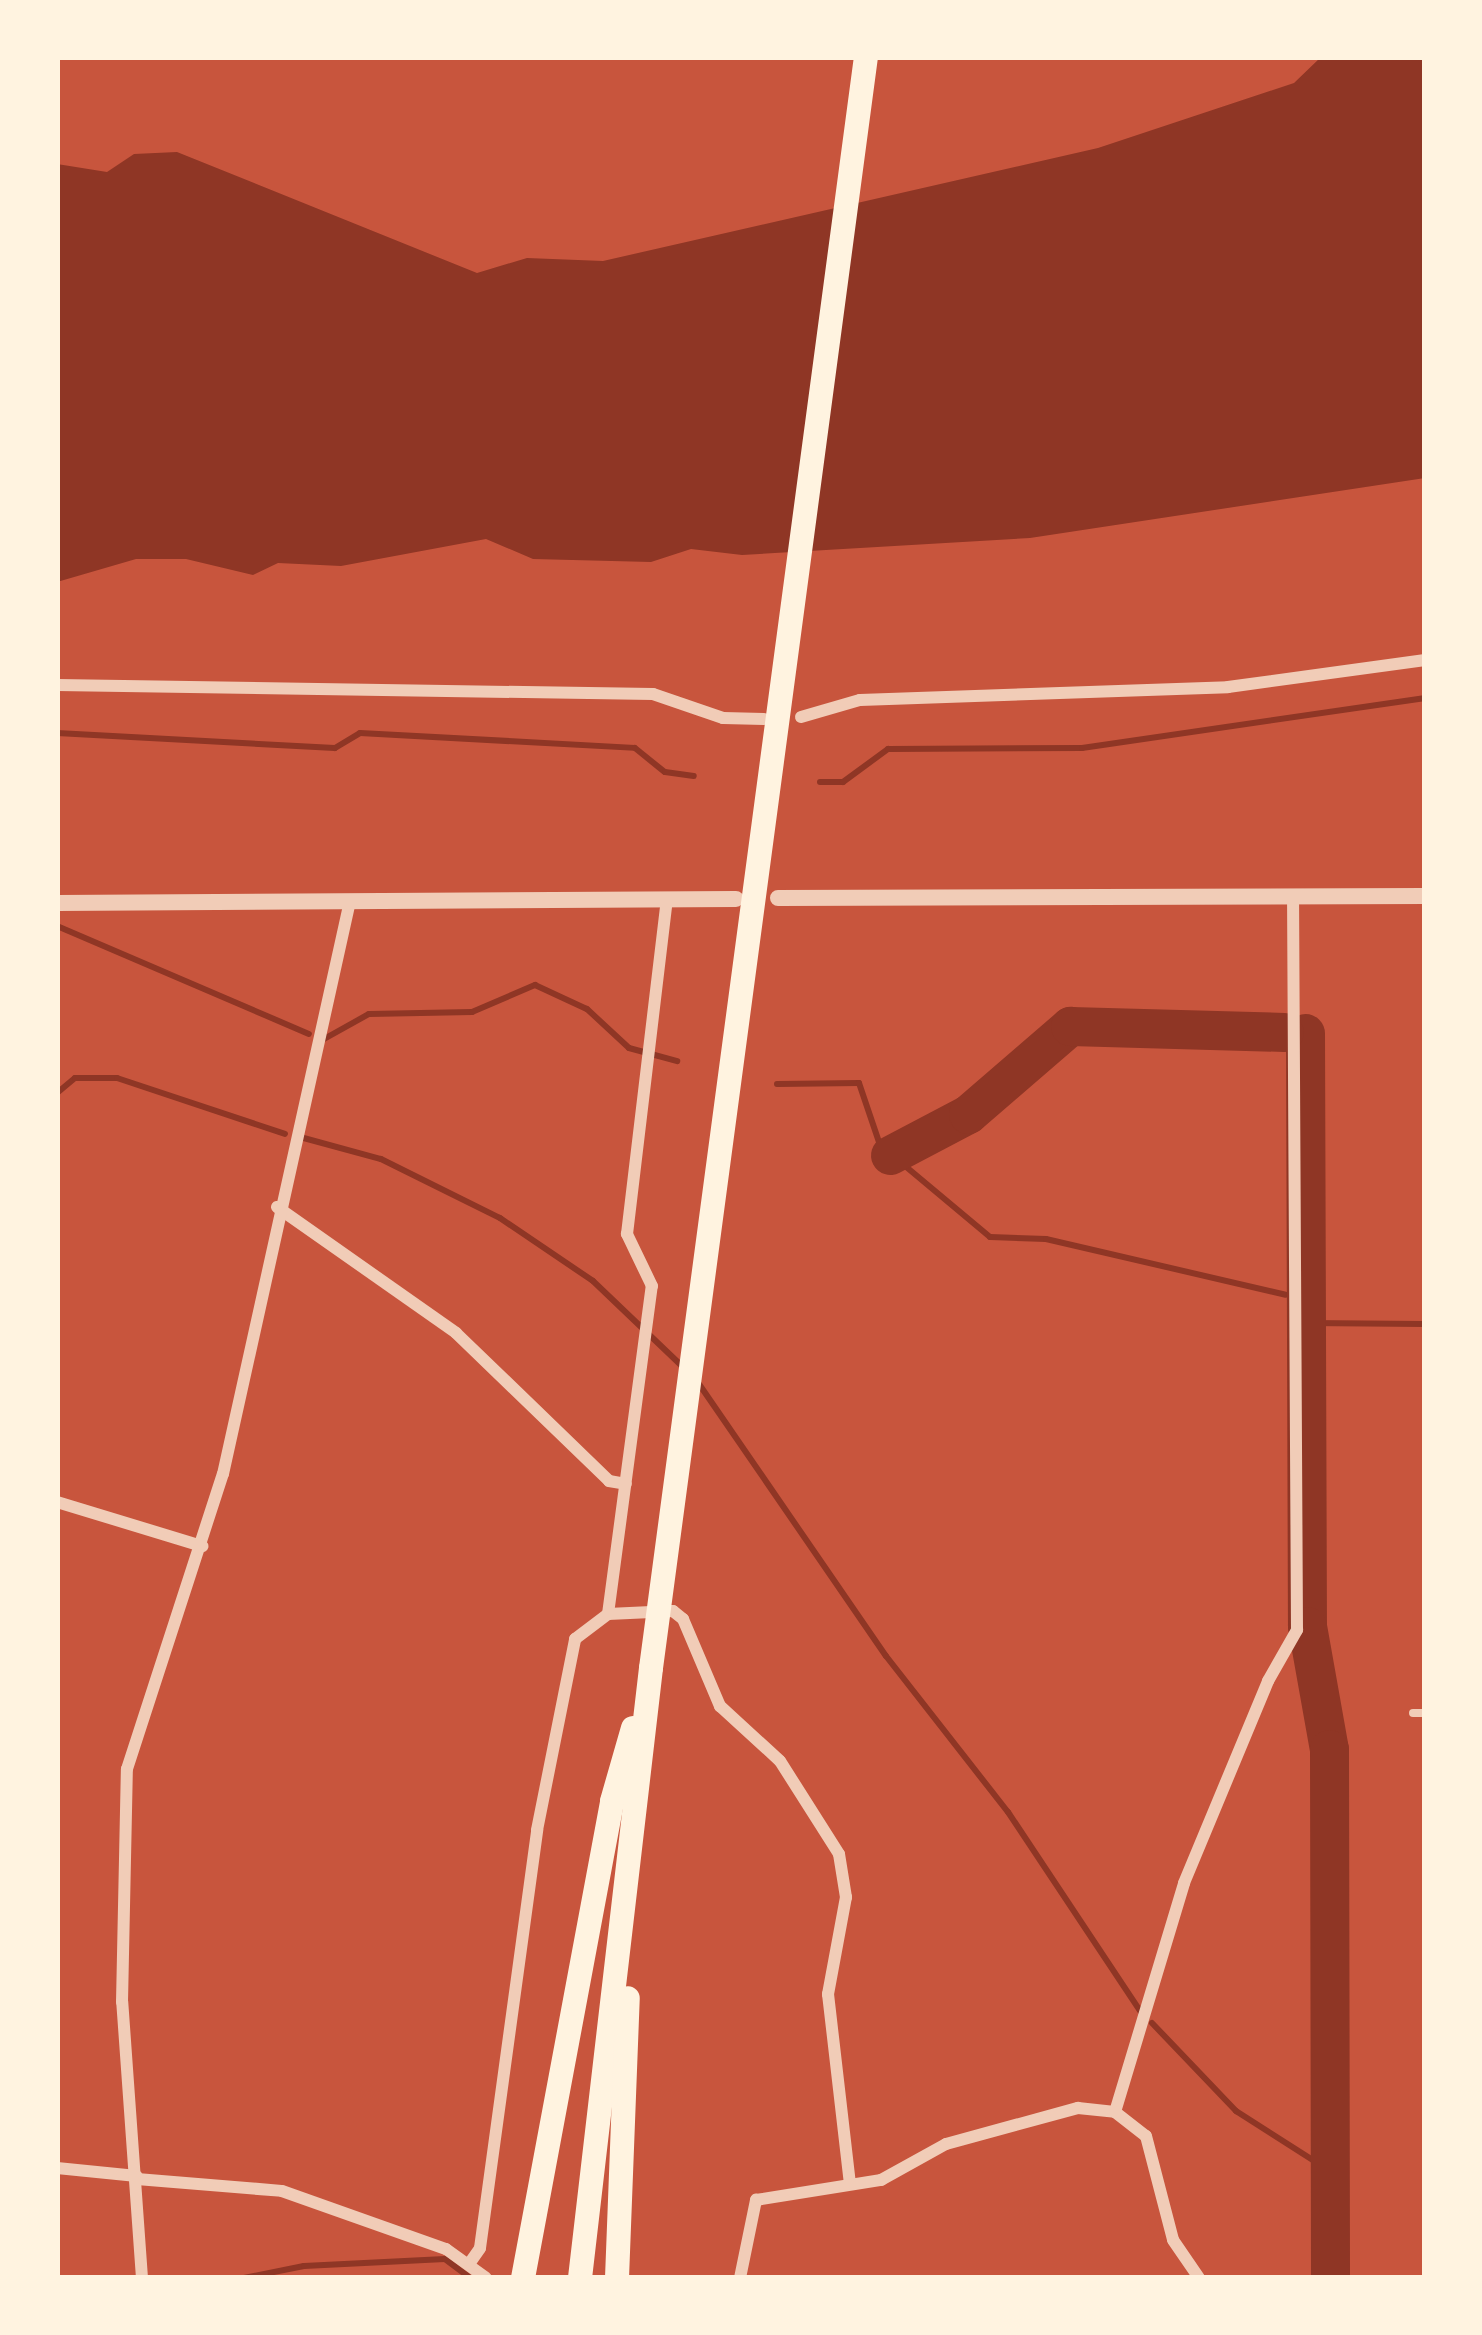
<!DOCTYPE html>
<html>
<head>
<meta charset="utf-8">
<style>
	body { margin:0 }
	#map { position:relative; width:1482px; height:2335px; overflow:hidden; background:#c8553d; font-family:"Crimson Pro",serif }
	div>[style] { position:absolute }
	.water>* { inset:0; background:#8f3625 }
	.stream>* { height:6px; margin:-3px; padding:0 3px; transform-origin:3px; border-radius:3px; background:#8f3625 }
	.river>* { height:39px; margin:-19.5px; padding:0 19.5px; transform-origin:19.5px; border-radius:19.5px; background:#8f3625 }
	.service>* { height:8px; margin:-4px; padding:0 4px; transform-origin:4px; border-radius:4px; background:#f1ccb7 }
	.minor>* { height:12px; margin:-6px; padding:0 6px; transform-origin:6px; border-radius:6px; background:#f1ccb7 }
	.tertiary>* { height:16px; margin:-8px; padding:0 8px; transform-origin:8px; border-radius:8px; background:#f1ccb7 }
	.motorway>* { height:24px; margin:-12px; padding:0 12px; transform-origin:12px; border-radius:12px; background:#fff3e0 }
	span { translate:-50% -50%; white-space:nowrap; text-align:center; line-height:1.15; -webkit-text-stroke:9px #fff3e0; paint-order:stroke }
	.frame { position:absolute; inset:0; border:60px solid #fff3e0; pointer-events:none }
</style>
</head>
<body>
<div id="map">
	<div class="water">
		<i style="clip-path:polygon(1321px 57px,1425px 57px,1425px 478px,1030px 538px,742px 555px,691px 549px,651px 562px,533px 559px,486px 539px,341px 566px,278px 563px,253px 575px,186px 559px,136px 559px,57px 582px,57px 164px,107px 172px,134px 154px,177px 152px,477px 273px,527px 258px,603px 261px,1098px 148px,1294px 83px)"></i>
	</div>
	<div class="stream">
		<i style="left:57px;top:733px;width:278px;rotate:3.1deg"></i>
		<i style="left:335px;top:748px;width:29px;rotate:-31deg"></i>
		<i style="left:360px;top:733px;width:275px;rotate:3.1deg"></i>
		<i style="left:635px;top:748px;width:38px;rotate:39deg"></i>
		<i style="left:665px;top:772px;width:29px;rotate:8deg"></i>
		<i style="left:820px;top:782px;width:23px"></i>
		<i style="left:843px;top:782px;width:56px;rotate:-36.3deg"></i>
		<i style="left:888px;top:749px;width:194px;rotate:-0.3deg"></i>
		<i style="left:1082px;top:748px;width:347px;rotate:-8.3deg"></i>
		<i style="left:57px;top:926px;width:274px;rotate:23.2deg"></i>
		<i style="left:324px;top:1039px;width:51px;rotate:-29.1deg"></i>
		<i style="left:369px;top:1014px;width:103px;rotate:-1.1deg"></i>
		<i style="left:472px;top:1012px;width:69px;rotate:-23.2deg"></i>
		<i style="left:535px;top:985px;width:57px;rotate:24.8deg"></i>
		<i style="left:587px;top:1009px;width:57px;rotate:42.9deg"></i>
		<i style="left:629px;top:1048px;width:50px;rotate:15.2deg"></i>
		<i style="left:777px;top:1084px;width:82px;rotate:-0.7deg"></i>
		<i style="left:859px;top:1083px;width:65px;rotate:71.3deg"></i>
		<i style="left:880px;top:1145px;width:143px;rotate:39.9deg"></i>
		<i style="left:990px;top:1237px;width:56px;rotate:2deg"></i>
		<i style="left:1046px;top:1239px;width:246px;rotate:13.1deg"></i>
		<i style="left:57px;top:1093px;width:23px;rotate:-40deg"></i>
		<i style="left:75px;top:1078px;width:42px"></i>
		<i style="left:117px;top:1078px;width:177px;rotate:18.4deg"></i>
		<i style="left:300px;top:1137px;width:84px;rotate:15.2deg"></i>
		<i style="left:381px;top:1159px;width:133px;rotate:26.4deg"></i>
		<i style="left:500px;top:1218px;width:112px;rotate:34.1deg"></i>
		<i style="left:593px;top:1281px;width:123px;rotate:43.7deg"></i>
		<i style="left:1304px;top:1298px;width:3px"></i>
		<i style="left:1307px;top:1323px;width:118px;rotate:0.5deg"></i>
		<i style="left:699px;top:1384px;width:330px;rotate:55.5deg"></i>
		<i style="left:886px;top:1656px;width:198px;rotate:52deg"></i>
		<i style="left:1008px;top:1812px;width:239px;rotate:56.4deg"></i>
		<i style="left:1152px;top:2023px;width:122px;rotate:46.3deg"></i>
		<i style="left:1236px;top:2111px;width:112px;rotate:32.6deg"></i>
		<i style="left:149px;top:2278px;width:19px"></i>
		<i style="left:244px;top:2278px;width:61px;rotate:-11.3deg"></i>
		<i style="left:304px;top:2266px;width:141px;rotate:-2.8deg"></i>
		<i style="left:445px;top:2259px;width:31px;rotate:37deg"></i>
	</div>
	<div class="river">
		<i style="left:1305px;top:1033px;width:593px;rotate:89.81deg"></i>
		<i style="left:1307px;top:1626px;width:125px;rotate:79.9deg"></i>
		<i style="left:1329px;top:1749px;width:529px;rotate:89.89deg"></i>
		<i style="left:890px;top:1155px;width:88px;rotate:-27.7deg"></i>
		<i style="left:968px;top:1114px;width:135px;rotate:-40.8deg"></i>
		<i style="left:1070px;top:1026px;width:214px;rotate:1.6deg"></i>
	</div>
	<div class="service">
		<i style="left:1413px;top:1713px;width:12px"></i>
	</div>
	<div class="minor">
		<i style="left:57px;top:685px;width:596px;rotate:0.87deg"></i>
		<i style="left:653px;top:694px;width:74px;rotate:18.9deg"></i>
		<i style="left:723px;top:718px;width:41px;rotate:1.4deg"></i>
		<i style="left:801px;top:717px;width:61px;rotate:-16.1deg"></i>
		<i style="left:860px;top:700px;width:368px;rotate:-2deg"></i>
		<i style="left:1228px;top:687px;width:199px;rotate:-7.8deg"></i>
		<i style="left:277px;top:1207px;width:219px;rotate:35.1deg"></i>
		<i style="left:456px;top:1333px;width:213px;rotate:44deg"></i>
		<i style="left:609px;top:1481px;width:17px;rotate:10deg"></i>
		<i style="left:57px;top:1502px;width:152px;rotate:16.9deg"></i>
		<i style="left:608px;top:1614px;width:331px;rotate:-82.4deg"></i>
		<i style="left:652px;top:1286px;width:58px;rotate:-115.7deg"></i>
		<i style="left:627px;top:1234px;width:336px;rotate:-83.2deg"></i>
		<i style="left:1115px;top:2112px;width:239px;rotate:-73.2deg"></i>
		<i style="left:1184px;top:1883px;width:219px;rotate:-67.4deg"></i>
		<i style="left:1268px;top:1681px;width:59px;rotate:-60.4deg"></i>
		<i style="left:1297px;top:1630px;width:734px;rotate:-90.31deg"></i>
		<i style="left:57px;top:2168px;width:80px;rotate:5.7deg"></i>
		<i style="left:137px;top:2179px;width:145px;rotate:4.7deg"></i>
		<i style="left:282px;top:2191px;width:174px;rotate:19.5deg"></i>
		<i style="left:446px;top:2249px;width:49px;rotate:35.9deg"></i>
		<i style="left:469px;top:2264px;width:19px;rotate:-55deg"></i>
		<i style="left:480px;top:2248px;width:422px;rotate:-82.2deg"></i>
		<i style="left:537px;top:1830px;width:195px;rotate:-78.7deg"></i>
		<i style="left:575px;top:1639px;width:41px;rotate:-37.1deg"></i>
		<i style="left:608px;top:1614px;width:65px;rotate:-2.6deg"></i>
		<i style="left:673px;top:1611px;width:13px;rotate:39deg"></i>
		<i style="left:683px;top:1619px;width:95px;rotate:67deg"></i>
		<i style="left:720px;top:1706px;width:81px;rotate:42.5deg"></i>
		<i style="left:780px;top:1761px;width:110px;rotate:57.6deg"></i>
		<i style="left:839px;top:1854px;width:44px;rotate:80.8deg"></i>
		<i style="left:846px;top:1897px;width:99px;rotate:100.5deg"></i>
		<i style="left:828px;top:1994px;width:191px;rotate:83.4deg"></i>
		<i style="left:142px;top:2278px;width:277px;rotate:-94.1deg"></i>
		<i style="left:122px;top:2002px;width:233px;rotate:-88.8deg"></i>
		<i style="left:127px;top:1769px;width:310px;rotate:-72deg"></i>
		<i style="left:223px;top:1474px;width:587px;rotate:-77.5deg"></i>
		<i style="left:740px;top:2278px;width:80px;rotate:-78.4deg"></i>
		<i style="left:756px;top:2200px;width:127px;rotate:-9.1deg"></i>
		<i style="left:881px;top:2180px;width:74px;rotate:-29deg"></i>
		<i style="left:946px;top:2144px;width:137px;rotate:-15.3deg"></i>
		<i style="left:1078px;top:2108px;width:37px;rotate:6deg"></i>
		<i style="left:1115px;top:2112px;width:39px;rotate:38deg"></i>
		<i style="left:1146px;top:2136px;width:107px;rotate:75.4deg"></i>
		<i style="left:1173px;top:2240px;width:46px;rotate:55.6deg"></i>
	</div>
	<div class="tertiary">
		<i style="left:778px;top:898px;width:647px;rotate:-0.18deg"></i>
		<i style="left:57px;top:903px;width:679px;rotate:-0.34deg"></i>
	</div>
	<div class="motorway">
		<i style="left:523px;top:2278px;width:485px;rotate:-79.4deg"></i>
		<i style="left:612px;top:1801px;width:76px;rotate:-74deg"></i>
		<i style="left:580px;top:2278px;width:614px;rotate:-83.36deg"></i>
		<i style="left:651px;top:1668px;width:1625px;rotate:-82.4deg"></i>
		<i style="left:617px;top:2278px;width:280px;rotate:-87.8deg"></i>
	</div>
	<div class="frame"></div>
</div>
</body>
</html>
